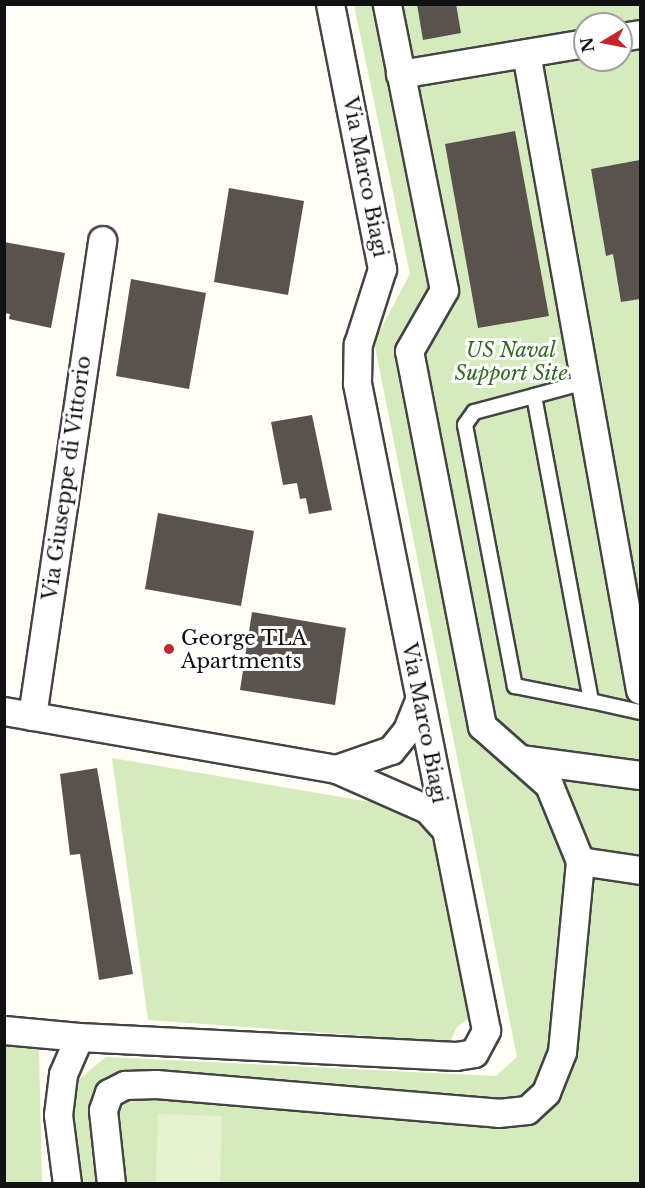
<!DOCTYPE html>
<html>
<head>
<meta charset="utf-8">
<style>
	body { margin:0 }
	#map { position:relative; width:645px; height:1188px; overflow:hidden; background:#fffdf5; font-family:"Libre Baskerville",serif }
	div>[style] { position:absolute }
	.green>* { inset:0; background:#d5ebbd }
	.pitch>* { inset:0; background:#e6f2cf }
	.building>* { inset:0; background:#5a524d }
	.roads { filter:drop-shadow(2px 0 #444) drop-shadow(-2px 0 #444) drop-shadow(0 2px #444) drop-shadow(0 -2px #444) }
	.service>* { height:14px; margin:-7px; padding:0 7px; transform-origin:7px; border-radius:7px; background:#fff }
	.minor>* { height:27px; margin:-13.5px; padding:0 13.5px; transform-origin:13.5px; border-radius:13.5px; background:#fff }
	.dots>* { width:16px; height:16px; translate:-50% -50%; box-sizing:border-box; border:3px solid #fff; border-radius:50% }
	span { translate:-50% -50%; white-space:nowrap; text-align:center; line-height:1.15; -webkit-text-stroke:6px #fff; paint-order:stroke }
	.street-label { font-size:20px; color:#111 }
	.park-label { font-size:20px; color:#2f6b1f; font-style:italic }
	.poi-label { font-size:20px; color:#111 }
	.left { translate:0 -50%; text-align:left }
	.frame { position:absolute; inset:0; border:6px solid #111; pointer-events:none }
	.north { position:absolute; left:573px; top:12px; width:60px; height:60px; box-sizing:border-box; background:#fff; border:2px solid #a0a0a0; border-radius:50%; rotate:260deg; font-size:16px; font-weight:700; line-height:24px; text-align:center; color:#111 }
	.north::after { content:''; display:block; margin:auto; width:21px; height:27px; background:#c4262e; clip-path:polygon(50% 0,100% 100%,50% 72%,0 100%) }
</style>
</head>
<body>
<div id="map">
	<div class="green">
		<i style="clip-path:polygon(evenodd,354px 5px,640px 5px,640px 1183px,80px 1183px,72px 1085px,106px 1057px,496px 1076px,517px 1057px,374px 342px,410px 274px,354px 5px,585px 24px,621px 24px,621px 60px,585px 60px,585px 24px)"></i>
		<i style="clip-path:polygon(112px 758px,394px 806px,426px 830px,436px 849px,471px 1017px,457px 1027px,450px 1042px,148px 1020px)"></i>
		<i style="clip-path:polygon(5px 1046px,39px 1048px,42px 1183px,5px 1183px)"></i>
	</div>
	<div class="pitch">
		<i style="clip-path:polygon(158px 1114px,222px 1116px,220px 1183px,156px 1183px)"></i>
	</div>
	<div class="building">
		<i style="clip-path:polygon(417px 4px,456px 4px,461px 33px,423px 40px)"></i>
		<i style="clip-path:polygon(515px 131px,549px 316px,478px 328px,445px 144px)"></i>
		<i style="clip-path:polygon(640px 160px,640px 299px,621px 302px,613px 254px,606px 256px,591px 169px)"></i>
		<i style="clip-path:polygon(229px 188px,304px 201px,288px 295px,214px 282px)"></i>
		<i style="clip-path:polygon(4px 242px,65px 253px,51px 328px,9px 319px,10px 314px,4px 313px)"></i>
		<i style="clip-path:polygon(131px 279px,206px 293px,189px 389px,116px 376px)"></i>
		<i style="clip-path:polygon(312px 415px,332px 510px,309px 514px,306px 498px,300px 499px,297px 483px,283px 485px,271px 422px)"></i>
		<i style="clip-path:polygon(158px 513px,254px 531px,241px 606px,145px 589px)"></i>
		<i style="clip-path:polygon(252px 612px,346px 628px,335px 705px,240px 690px)"></i>
		<i style="clip-path:polygon(97px 768px,133px 974px,99px 980px,80px 854px,70px 855px,60px 774px)"></i>
	</div>
	<div class="roads">
		<div class="service">
			<i style="left:585px;top:382px;width:53px;rotate:164.6deg"></i>
			<i style="left:534px;top:396px;width:310px;rotate:79.4deg"></i>
			<i style="left:591px;top:701px;width:50px;rotate:12.7deg"></i>
			<i style="left:534px;top:396px;width:62px;rotate:165.1deg"></i>
			<i style="left:474px;top:412px;width:16px;rotate:125deg"></i>
			<i style="left:465px;top:425px;width:266px;rotate:79.2deg"></i>
			<i style="left:515px;top:686px;width:77px;rotate:11.2deg"></i>
		</div>
		<div class="minor">
			<i style="left:621px;top:37px;width:19px;rotate:-9deg"></i>
			<i style="left:526px;top:53px;width:647px;rotate:79.85deg"></i>
			<i style="left:400px;top:74px;width:188px;rotate:-9.5deg"></i>
			<i style="left:4px;top:711px;width:337px;rotate:9.9deg"></i>
			<i style="left:336px;top:769px;width:99px;rotate:23.7deg"></i>
			<i style="left:427px;top:809px;width:27px;rotate:48deg"></i>
			<i style="left:32px;top:716px;width:481px;rotate:-81.6deg"></i>
			<i style="left:520px;top:759px;width:121px;rotate:7.6deg"></i>
			<i style="left:336px;top:769px;width:58px;rotate:-19.1deg"></i>
			<i style="left:391px;top:750px;width:26px;rotate:-51deg"></i>
			<i style="left:407px;top:730px;width:32px;rotate:-68deg"></i>
			<i style="left:580px;top:861px;width:61px;rotate:8.5deg"></i>
			<i style="left:4px;top:1030px;width:75px;rotate:5.3deg"></i>
			<i style="left:79px;top:1037px;width:377px;rotate:2.9deg"></i>
			<i style="left:456px;top:1056px;width:18px;rotate:-9deg"></i>
			<i style="left:474px;top:1053px;width:26px;rotate:-62deg"></i>
			<i style="left:486px;top:1030px;width:660px;rotate:-101.28deg"></i>
			<i style="left:357px;top:383px;width:39px;rotate:-89deg"></i>
			<i style="left:358px;top:344px;width:79px;rotate:-72.3deg"></i>
			<i style="left:382px;top:269px;width:270px;rotate:-101.1deg"></i>
			<i style="left:67px;top:1184px;width:70px;rotate:-97.4deg"></i>
			<i style="left:58px;top:1115px;width:41px;rotate:-83deg"></i>
			<i style="left:63px;top:1074px;width:40px;rotate:-66.6deg"></i>
			<i style="left:111px;top:1184px;width:74px;rotate:-96.2deg"></i>
			<i style="left:103px;top:1110px;width:18px;rotate:-71deg"></i>
			<i style="left:109px;top:1093px;width:18px;rotate:-27deg"></i>
			<i style="left:125px;top:1085px;width:31px;rotate:-2deg"></i>
			<i style="left:156px;top:1084px;width:343px;rotate:4.8deg"></i>
			<i style="left:498px;top:1113px;width:29px;rotate:-6deg"></i>
			<i style="left:527px;top:1110px;width:26px;rotate:-43deg"></i>
			<i style="left:546px;top:1092px;width:43px;rotate:-68.2deg"></i>
			<i style="left:562px;top:1052px;width:192px;rotate:-84.6deg"></i>
			<i style="left:580px;top:861px;width:82px;rotate:-112.2deg"></i>
			<i style="left:549px;top:785px;width:89px;rotate:-138.6deg"></i>
			<i style="left:482px;top:726px;width:382px;rotate:-101deg"></i>
			<i style="left:409px;top:351px;width:70px;rotate:-60.2deg"></i>
			<i style="left:444px;top:290px;width:292px;rotate:-101.3deg"></i>
		</div>
	</div>
	<div class="dots">
		<i style="left:169px;top:649px;background:#c4262e"></i>
	</div>
	<div class="street-label">
		<span style="left:365px;top:177px;rotate:79deg">Via Marco Biagi</span>
		<span style="left:67px;top:478px;rotate:-82deg">Via Giuseppe di Vittorio</span>
		<span style="left:424px;top:723px;rotate:79deg">Via Marco Biagi</span>
	</div>
	<div class="park-label">
		<span style="left:511px;top:362px">US Naval<br>Support Site</span>
	</div>
	<div class="poi-label">
		<span class="left" style="left:181px;top:650px">George TLA<br>Apartments</span>
	</div>
	<div class="frame"></div>
	<div class="north">N</div>
</div>
</body>
</html>
